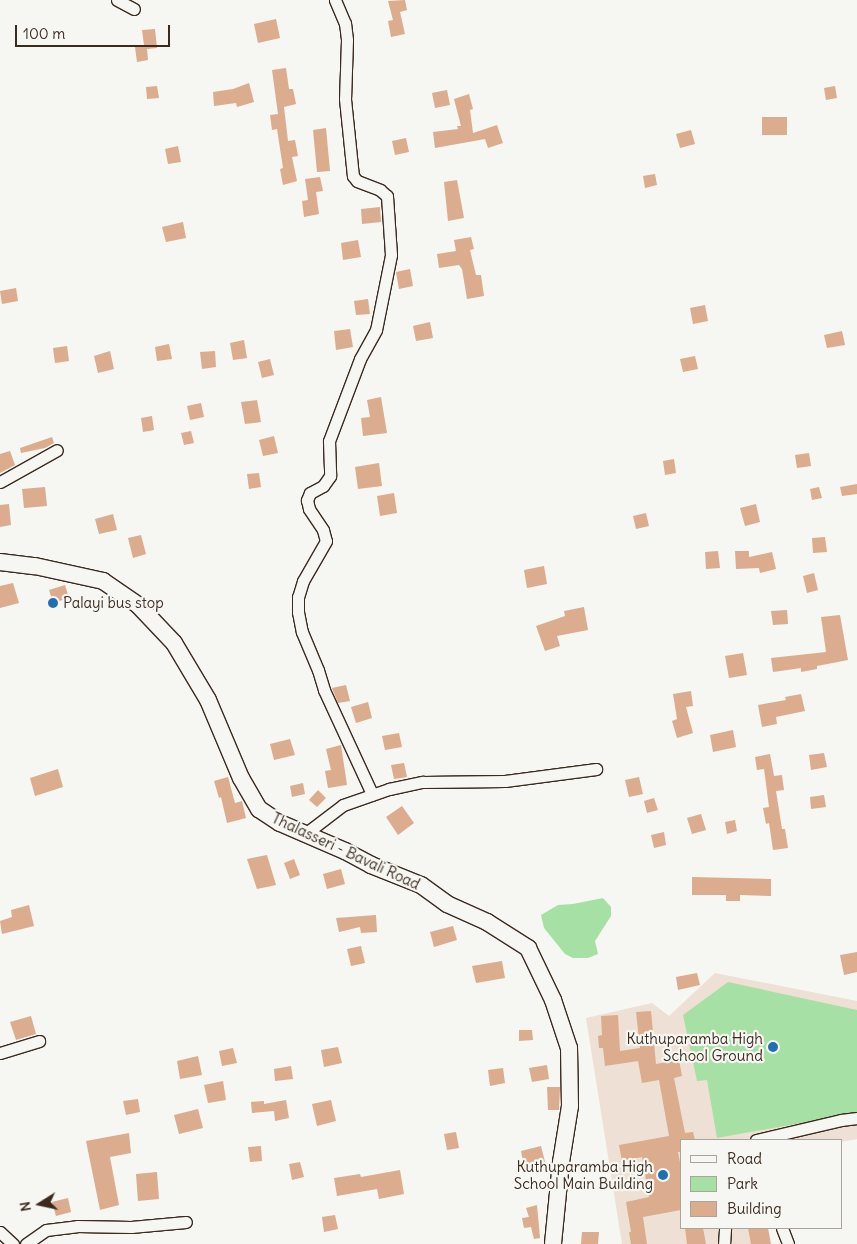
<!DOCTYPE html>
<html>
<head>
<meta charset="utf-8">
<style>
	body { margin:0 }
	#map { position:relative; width:857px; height:1244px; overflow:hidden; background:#f6f6f2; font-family:Delius,sans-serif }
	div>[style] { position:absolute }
	.built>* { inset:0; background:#eee0d4 }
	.green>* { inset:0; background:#a6e0a5 }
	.building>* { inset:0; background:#dbac8d }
	.roads { filter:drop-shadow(1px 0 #3b2a1e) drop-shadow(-1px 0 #3b2a1e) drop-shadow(0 1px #3b2a1e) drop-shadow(0 -1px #3b2a1e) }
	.street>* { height:11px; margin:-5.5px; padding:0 5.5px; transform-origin:5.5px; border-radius:5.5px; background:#f6f6f2 }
	.secondary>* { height:16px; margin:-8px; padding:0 8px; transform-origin:8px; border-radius:8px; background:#f6f6f2 }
	.dots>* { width:14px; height:14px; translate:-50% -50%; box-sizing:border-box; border:2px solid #f6f6f2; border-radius:50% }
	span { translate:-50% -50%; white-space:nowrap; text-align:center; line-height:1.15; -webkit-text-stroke:4.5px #f6f6f2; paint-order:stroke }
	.poi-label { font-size:15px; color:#3b2a1e }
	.left { translate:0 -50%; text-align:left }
	.right { translate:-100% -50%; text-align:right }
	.street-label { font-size:15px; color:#3b2a1e }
	.legend { position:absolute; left:680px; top:1139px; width:162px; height:90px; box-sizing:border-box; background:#f6f6f2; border:1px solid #aba49d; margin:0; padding:6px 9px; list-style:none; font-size:15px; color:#3b2a1e }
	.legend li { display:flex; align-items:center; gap:10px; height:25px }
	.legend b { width:25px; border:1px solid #aba49d }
	.north { position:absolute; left:15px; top:1179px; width:50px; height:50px; -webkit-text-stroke:4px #f6f6f2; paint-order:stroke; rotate:260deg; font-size:14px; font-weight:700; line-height:20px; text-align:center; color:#3b2a1e }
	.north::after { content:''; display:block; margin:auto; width:18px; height:22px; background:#3b2a1e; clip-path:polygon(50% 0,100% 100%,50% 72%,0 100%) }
	.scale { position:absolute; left:15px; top:25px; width:155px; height:22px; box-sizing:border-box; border:2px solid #3b2a1e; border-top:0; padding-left:6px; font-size:15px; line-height:18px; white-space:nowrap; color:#3b2a1e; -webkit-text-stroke:4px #f6f6f2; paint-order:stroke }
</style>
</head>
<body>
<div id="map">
	<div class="built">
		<i style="clip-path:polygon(715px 973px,857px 1001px,857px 1139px,841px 1142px,841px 1140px,681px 1140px,681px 1228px,768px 1228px,767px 1244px,622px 1244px,586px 1018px,652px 1003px,669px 1016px)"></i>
	</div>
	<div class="green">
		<i style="clip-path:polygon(603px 898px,611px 907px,611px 916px,595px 941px,598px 954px,588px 958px,573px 958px,565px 954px,544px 928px,541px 915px,558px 905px,573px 904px)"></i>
		<i style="clip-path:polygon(728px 982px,857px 1010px,857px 1113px,717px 1138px,707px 1080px,697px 1081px,683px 1015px)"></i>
	</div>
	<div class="building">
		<i style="clip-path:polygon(405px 0,407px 10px,400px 12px,405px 34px,391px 37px,388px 21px,393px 20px,388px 1px)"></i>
		<i style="clip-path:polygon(276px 19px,280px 38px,258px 43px,254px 24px)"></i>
		<i style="clip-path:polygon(155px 29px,157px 48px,147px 49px,148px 60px,137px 62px,135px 47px,144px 45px,142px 30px)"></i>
		<i style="clip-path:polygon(286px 68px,289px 89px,293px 89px,296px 104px,284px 107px,288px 141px,295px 140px,298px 156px,292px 157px,297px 181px,283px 185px,280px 169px,283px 168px,277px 129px,272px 130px,270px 115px,278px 114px,272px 70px)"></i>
		<i style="clip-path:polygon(249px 83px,254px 102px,237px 107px,236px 103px,214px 106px,213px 92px,233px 89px)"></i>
		<i style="clip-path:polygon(157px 86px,159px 98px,147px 99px,146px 87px)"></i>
		<i style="clip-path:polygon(835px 86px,837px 98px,826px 100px,824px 88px)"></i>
		<i style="clip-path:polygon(447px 90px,450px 105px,435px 108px,432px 93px)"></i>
		<i style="clip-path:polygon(469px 94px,473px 109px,470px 110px,473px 133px,497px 125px,503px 143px,488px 148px,485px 139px,435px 148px,433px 132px,458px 129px,457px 126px,461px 126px,454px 99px)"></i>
		<i style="clip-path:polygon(762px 117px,787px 117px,787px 135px,762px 135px)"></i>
		<i style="clip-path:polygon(326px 128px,330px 171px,317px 172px,313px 130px)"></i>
		<i style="clip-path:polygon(691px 130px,695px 144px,680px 148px,676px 134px)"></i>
		<i style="clip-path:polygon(406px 138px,409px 152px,395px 155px,392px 141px)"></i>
		<i style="clip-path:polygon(178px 146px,181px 162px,168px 164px,165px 149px)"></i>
		<i style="clip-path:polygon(655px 174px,657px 185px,645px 188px,643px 176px)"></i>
		<i style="clip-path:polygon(320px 177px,323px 191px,316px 192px,319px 214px,304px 217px,302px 201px,308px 200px,305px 179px)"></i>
		<i style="clip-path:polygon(457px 180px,464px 218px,448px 221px,444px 182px)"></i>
		<i style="clip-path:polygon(380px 207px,381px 222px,362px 224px,361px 209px)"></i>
		<i style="clip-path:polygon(183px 222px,186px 238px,166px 242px,162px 227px)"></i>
		<i style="clip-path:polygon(471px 237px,474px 249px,470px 250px,476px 275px,481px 275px,484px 296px,467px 299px,462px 269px,459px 265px,439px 268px,437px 254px,456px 251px,454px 240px)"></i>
		<i style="clip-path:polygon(358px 240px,361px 257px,343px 260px,341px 243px)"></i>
		<i style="clip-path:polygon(410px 269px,413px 286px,399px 289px,396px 272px)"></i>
		<i style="clip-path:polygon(16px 288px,18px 301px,2px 304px,0 291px)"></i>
		<i style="clip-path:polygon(368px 299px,370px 314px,356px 315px,354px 301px)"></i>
		<i style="clip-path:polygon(705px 305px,708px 321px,693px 324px,690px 308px)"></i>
		<i style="clip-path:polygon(430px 322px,433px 338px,416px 341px,413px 326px)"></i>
		<i style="clip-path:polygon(350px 329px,353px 347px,336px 350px,334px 331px)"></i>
		<i style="clip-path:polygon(842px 331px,845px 345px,827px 348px,824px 335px)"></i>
		<i style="clip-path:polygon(244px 340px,247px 358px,233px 360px,230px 343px)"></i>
		<i style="clip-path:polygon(169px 344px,172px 359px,157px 361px,155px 347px)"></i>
		<i style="clip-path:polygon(67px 346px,69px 361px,55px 363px,53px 348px)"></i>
		<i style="clip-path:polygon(110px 351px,114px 369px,98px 373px,94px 356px)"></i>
		<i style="clip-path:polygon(215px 351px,216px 367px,202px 369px,200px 352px)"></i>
		<i style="clip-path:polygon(695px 356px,698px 369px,683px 372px,680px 359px)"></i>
		<i style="clip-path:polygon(270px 359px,274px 375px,262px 378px,258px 362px)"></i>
		<i style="clip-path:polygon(381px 397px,387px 433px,363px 436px,361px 418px,370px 417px,367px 400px)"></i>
		<i style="clip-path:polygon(257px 400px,261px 422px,245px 424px,241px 402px)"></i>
		<i style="clip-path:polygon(201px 403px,204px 417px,190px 420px,187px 406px)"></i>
		<i style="clip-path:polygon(152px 416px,154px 430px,143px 432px,141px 418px)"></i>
		<i style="clip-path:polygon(191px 431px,194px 443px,184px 445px,181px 433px)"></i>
		<i style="clip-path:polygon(274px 436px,278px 453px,263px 456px,259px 440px)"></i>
		<i style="clip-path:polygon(52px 437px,54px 443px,45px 448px,21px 453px,20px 448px)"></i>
		<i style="clip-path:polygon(10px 451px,15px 465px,0 473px,0 454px)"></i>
		<i style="clip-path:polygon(809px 453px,811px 466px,797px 468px,795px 455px)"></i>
		<i style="clip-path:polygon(674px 459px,676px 473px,665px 475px,663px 461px)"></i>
		<i style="clip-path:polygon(379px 463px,382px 486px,358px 489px,355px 467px)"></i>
		<i style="clip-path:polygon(259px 473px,261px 487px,249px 489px,247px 474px)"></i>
		<i style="clip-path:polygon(857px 484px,857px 494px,842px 496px,840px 487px)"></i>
		<i style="clip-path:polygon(45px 487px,47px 506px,24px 508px,22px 489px)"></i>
		<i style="clip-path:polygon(819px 487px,822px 498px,812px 500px,810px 489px)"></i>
		<i style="clip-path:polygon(394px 493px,397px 513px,380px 516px,377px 496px)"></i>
		<i style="clip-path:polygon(9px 504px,11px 525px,0 527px,0 505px)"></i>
		<i style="clip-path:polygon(756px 504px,760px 522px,745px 526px,740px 508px)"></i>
		<i style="clip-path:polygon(646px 513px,649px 526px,636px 529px,633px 516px)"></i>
		<i style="clip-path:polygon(113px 514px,117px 530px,99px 534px,95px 519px)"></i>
		<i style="clip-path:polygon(141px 535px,146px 554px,133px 558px,128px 538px)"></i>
		<i style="clip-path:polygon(825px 537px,827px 552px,813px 553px,812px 538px)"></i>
		<i style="clip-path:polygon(718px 551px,720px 568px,706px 569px,705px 552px)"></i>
		<i style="clip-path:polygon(735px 551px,749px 551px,749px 557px,772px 552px,776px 569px,760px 573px,759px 568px,736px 569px)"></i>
		<i style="clip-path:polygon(544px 566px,547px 584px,527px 588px,524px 570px)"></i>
		<i style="clip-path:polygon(814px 573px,818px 590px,807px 593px,803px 576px)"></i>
		<i style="clip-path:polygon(13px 583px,19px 603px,0 608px,0 586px)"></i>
		<i style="clip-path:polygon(65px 585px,69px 598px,53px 603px,49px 590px)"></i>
		<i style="clip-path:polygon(584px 607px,588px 630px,557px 636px,560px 646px,545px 651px,536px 626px,565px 616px,564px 611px)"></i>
		<i style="clip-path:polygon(787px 610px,788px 624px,773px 625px,771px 611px)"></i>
		<i style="clip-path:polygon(840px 615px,848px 660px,817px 666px,817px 669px,801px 672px,801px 668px,773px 672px,771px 658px,826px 652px,821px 617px)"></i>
		<i style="clip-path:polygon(743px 653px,747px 675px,729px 678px,725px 656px)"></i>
		<i style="clip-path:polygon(346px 685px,350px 701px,338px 703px,332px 688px)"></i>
		<i style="clip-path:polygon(691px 691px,693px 706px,686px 707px,693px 733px,677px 738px,672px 721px,677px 719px,673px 694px)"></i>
		<i style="clip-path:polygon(801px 694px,805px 711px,776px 717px,777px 724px,762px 727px,758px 705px,786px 700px,785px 697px)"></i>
		<i style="clip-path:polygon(368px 702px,372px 718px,356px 723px,351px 707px)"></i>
		<i style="clip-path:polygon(733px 730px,736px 747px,713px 752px,710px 735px)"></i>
		<i style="clip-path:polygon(399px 733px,402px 747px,385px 750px,382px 736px)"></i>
		<i style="clip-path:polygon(290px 739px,295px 755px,274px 760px,270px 744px)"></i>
		<i style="clip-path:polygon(341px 745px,347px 785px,328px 788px,325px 771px,331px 770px,326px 749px)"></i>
		<i style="clip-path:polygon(824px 753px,827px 767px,811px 770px,809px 755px)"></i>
		<i style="clip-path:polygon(770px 754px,774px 776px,782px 775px,784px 790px,776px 791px,782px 829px,785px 829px,788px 848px,773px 850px,769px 823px,766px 824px,763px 808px,769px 807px,764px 769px,757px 770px,755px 757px)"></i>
		<i style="clip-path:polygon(404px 763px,407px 777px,394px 779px,391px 765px)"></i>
		<i style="clip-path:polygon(58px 769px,63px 787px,35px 796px,30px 778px)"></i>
		<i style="clip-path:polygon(228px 777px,235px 803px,242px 801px,246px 818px,227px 823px,221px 797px,219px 798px,214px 781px)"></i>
		<i style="clip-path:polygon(639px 777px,643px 794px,629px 797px,625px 780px)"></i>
		<i style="clip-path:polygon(303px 783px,305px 794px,292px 797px,290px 786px)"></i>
		<i style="clip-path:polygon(318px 790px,326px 798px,317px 807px,309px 800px)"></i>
		<i style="clip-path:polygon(824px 795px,826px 807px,811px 809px,810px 797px)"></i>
		<i style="clip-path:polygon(654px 798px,658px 810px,647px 813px,644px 801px)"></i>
		<i style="clip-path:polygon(402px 806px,414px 823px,398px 835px,386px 817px)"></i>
		<i style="clip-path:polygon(701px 814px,706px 830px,692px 834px,687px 818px)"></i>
		<i style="clip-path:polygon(735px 820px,737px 831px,727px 834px,725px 822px)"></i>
		<i style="clip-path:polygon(664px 832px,666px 845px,654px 848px,651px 835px)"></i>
		<i style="clip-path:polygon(267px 855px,276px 885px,257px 889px,247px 859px)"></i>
		<i style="clip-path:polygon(294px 859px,300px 875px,290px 879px,284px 863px)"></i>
		<i style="clip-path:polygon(341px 869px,345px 884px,327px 889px,323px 874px)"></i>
		<i style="clip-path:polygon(692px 877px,771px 879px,771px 896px,740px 895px,740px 901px,726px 901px,726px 895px,692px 895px)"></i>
		<i style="clip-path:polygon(29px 905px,34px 926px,2px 934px,0 921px,12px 917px,11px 910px)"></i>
		<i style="clip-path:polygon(376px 915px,377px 932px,361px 933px,360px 927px,339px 932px,336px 918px)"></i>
		<i style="clip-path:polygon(453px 926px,457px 940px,434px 947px,430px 932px)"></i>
		<i style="clip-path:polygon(361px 946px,365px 963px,351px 966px,347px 949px)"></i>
		<i style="clip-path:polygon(857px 952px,857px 972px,844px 975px,840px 955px)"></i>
		<i style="clip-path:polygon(502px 961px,505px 978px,476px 983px,472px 966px)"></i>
		<i style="clip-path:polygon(697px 973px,700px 985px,678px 990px,676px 977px)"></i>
		<i style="clip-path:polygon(651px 1011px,656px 1064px,679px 1060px,682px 1076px,674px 1078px,685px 1133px,693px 1132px,695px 1140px,681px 1140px,681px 1152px,678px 1152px,681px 1168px,681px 1210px,643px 1217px,647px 1244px,631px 1244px,629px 1232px,631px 1232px,626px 1202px,649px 1197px,642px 1157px,622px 1161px,619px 1145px,669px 1136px,659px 1080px,642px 1083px,638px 1061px,605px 1066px,603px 1048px,599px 1048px,598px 1036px,602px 1035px,601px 1016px,618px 1015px,620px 1051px,640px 1048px,636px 1012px)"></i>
		<i style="clip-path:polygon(31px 1016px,36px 1034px,16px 1040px,10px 1022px)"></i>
		<i style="clip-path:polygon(519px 1030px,532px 1030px,533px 1040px,519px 1041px)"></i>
		<i style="clip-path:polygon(338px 1047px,342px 1063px,324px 1067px,321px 1050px)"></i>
		<i style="clip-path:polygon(233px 1048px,237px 1063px,222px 1066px,219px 1051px)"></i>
		<i style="clip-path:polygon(198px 1056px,202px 1075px,180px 1079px,177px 1061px)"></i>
		<i style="clip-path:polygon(547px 1065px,549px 1079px,532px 1082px,529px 1068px)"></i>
		<i style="clip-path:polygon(291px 1066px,293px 1079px,275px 1081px,274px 1069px)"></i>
		<i style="clip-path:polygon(503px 1068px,505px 1083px,490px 1086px,488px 1070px)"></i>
		<i style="clip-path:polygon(223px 1081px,226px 1100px,208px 1103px,204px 1085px)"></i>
		<i style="clip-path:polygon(547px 1087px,560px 1087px,559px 1110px,548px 1110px)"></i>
		<i style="clip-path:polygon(138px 1099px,140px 1112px,126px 1115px,123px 1101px)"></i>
		<i style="clip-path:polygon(286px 1100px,289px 1118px,275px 1121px,274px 1111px,252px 1113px,251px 1102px,264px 1101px,264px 1104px)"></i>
		<i style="clip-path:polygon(331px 1100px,336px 1121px,317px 1126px,312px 1104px)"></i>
		<i style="clip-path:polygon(198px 1109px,203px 1128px,179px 1134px,174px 1115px)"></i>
		<i style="clip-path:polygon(456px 1132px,459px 1148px,447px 1150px,444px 1134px)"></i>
		<i style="clip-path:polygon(129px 1133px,131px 1153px,110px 1157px,119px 1205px,100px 1210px,86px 1141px)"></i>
		<i style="clip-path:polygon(261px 1146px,262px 1161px,250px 1162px,248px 1147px)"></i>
		<i style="clip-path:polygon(541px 1146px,545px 1162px,524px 1167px,521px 1151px)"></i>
		<i style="clip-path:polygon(300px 1162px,304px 1177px,292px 1180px,289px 1164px)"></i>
		<i style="clip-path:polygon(400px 1170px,404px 1194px,379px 1199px,377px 1189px,337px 1196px,334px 1178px,360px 1174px,361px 1177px)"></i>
		<i style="clip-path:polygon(157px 1172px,159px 1199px,138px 1201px,136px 1174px)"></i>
		<i style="clip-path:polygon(68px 1198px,71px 1212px,56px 1216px,52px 1202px)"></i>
		<i style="clip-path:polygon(537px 1205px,540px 1238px,534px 1239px,531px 1227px,524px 1228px,522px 1218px,529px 1217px,526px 1208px)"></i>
		<i style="clip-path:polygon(335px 1215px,338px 1229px,324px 1232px,322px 1217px)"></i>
		<i style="clip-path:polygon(685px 1228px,703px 1228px,706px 1244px,687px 1244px)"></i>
		<i style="clip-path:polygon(748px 1228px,768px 1228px,771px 1244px,751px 1244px)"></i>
		<i style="clip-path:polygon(582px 1232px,599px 1232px,598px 1244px,581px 1244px)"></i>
	</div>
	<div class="roads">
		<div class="street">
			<i style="left:117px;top:0;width:19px;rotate:28deg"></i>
			<i style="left:335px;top:0;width:25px;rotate:67deg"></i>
			<i style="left:345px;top:23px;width:17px;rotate:83deg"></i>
			<i style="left:347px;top:40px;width:59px;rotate:91.9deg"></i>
			<i style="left:345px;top:99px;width:77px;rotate:84.1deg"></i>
			<i style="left:353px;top:176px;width:6px;rotate:51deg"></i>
			<i style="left:357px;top:181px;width:25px;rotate:21deg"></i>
			<i style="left:380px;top:190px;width:9px;rotate:41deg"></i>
			<i style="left:387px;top:196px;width:59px;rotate:86.1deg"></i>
			<i style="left:391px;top:255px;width:76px;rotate:101.3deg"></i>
			<i style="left:376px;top:330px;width:33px;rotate:119deg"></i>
			<i style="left:360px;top:359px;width:88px;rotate:110.7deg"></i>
			<i style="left:329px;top:441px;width:35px;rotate:88deg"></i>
			<i style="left:330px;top:476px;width:12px;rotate:125deg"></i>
			<i style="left:323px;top:486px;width:15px;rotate:152deg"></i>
			<i style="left:310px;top:493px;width:8px;rotate:113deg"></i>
			<i style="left:307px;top:500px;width:9px;rotate:77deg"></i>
			<i style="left:309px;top:509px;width:25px;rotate:56deg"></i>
			<i style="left:323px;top:530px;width:11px;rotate:75deg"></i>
			<i style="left:326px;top:541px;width:46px;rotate:119.9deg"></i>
			<i style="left:303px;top:581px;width:17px;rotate:107deg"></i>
			<i style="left:298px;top:597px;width:15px;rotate:90deg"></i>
			<i style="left:298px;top:612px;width:20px;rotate:79deg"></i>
			<i style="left:302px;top:632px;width:41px;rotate:67.2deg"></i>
			<i style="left:318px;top:670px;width:21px;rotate:73deg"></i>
			<i style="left:324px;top:690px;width:115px;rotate:65.2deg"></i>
			<i style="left:0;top:482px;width:65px;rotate:-29.3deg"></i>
			<i style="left:305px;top:834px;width:48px;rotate:-37.3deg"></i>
			<i style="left:343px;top:805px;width:49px;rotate:-19.2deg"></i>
			<i style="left:389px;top:789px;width:35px;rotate:-12deg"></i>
			<i style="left:423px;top:782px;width:82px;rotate:-0.7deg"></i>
			<i style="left:505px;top:781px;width:92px;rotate:-7.5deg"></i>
			<i style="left:0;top:1053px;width:41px;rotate:-17.1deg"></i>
			<i style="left:756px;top:1140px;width:87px;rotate:-13.2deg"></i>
			<i style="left:841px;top:1120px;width:16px;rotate:-7deg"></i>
			<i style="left:782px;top:1228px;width:17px;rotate:69deg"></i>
			<i style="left:0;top:1232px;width:18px;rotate:43deg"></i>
			<i style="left:26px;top:1244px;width:24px;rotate:-35deg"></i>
			<i style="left:46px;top:1230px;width:31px;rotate:-7deg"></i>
			<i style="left:77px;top:1226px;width:54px;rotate:1.1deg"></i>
			<i style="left:131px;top:1227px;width:55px;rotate:-5.2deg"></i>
			<i style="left:724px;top:1244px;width:16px;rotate:-86deg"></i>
		</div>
		<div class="secondary">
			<i style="left:0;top:562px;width:35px;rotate:7deg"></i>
			<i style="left:35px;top:566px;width:70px;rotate:12.4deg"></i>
			<i style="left:103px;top:581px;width:42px;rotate:34.4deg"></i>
			<i style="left:138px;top:605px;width:52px;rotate:46.5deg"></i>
			<i style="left:174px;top:643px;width:66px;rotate:59.2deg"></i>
			<i style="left:208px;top:700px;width:85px;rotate:67.1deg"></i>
			<i style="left:241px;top:778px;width:36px;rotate:60deg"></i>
			<i style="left:259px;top:809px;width:25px;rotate:34deg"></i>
			<i style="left:280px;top:823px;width:71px;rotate:23.3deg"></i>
			<i style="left:345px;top:851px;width:30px;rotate:28deg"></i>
			<i style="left:371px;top:865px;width:54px;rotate:21.8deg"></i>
			<i style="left:421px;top:885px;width:32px;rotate:36deg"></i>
			<i style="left:447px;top:904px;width:44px;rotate:24.2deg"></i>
			<i style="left:487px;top:922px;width:49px;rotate:32.4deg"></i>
			<i style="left:528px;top:948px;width:58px;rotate:64.3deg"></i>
			<i style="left:553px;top:1000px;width:51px;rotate:71.6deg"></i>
			<i style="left:569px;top:1048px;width:58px;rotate:89deg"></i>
			<i style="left:570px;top:1106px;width:57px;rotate:99.1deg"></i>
			<i style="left:561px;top:1162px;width:82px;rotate:95.6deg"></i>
		</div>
	</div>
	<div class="dots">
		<i style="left:53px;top:603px;background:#1f6fb2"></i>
		<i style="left:773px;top:1047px;background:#1f6fb2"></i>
		<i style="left:663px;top:1175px;background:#1f6fb2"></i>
	</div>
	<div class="poi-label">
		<span class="left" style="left:63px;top:603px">Palayi bus stop</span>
		<span class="right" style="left:763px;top:1047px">Kuthuparamba High<br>School Ground</span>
		<span class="right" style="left:653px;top:1175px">Kuthuparamba High<br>School Main Building</span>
	</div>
	<div class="street-label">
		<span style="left:346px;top:851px;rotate:25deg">Thalasseri - Bavali Road</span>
	</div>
	<ul class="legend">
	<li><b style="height:6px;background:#f6f6f2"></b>Road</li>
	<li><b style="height:14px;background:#a6e0a5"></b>Park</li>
	<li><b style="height:14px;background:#dbac8d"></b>Building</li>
	</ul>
	<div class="north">N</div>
	<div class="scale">100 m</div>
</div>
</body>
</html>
